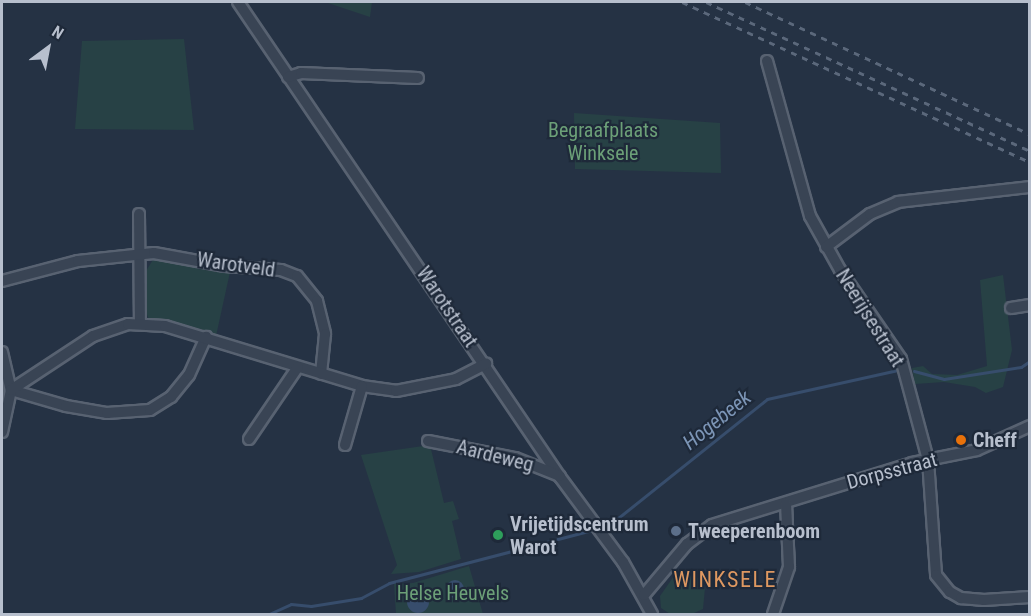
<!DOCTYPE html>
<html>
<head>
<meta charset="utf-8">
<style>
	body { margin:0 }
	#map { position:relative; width:1031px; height:616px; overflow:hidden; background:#253244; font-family:"Roboto Condensed",sans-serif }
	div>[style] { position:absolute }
	.green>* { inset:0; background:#274145 }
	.water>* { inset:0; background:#374d6c }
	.round { border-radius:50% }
	.stream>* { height:3px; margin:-1.5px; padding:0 1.5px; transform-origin:1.5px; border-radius:1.5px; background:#374d6c }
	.roads { filter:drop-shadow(2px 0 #586271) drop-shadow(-2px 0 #586271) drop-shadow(0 2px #586271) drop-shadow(0 -2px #586271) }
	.street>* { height:10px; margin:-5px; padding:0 5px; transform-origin:5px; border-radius:5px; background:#394454 }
	.rail>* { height:3px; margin-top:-1.5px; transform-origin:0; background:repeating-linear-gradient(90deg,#5b687b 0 6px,transparent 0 12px) }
	.dots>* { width:16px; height:16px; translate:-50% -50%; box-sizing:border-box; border:3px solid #1e2939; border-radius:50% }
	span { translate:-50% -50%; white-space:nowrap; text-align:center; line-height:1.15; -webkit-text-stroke:4.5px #1e2939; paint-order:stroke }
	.park-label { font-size:20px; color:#6ca078 }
	.street-label { font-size:20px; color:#b7bfcd }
	.poi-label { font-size:20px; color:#b7bfcd; font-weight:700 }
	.left { translate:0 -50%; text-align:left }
	.water-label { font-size:21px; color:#7c95b6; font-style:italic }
	.quarter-label { font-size:22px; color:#de9861; letter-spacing:1.5px }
	.frame { position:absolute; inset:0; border:3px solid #b7bfcd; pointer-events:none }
	.north { position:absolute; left:18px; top:18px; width:60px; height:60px; -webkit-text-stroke:4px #1e2939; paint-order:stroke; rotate:32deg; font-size:16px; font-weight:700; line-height:24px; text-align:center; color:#b7bfcd }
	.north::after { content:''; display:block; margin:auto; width:21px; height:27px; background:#b7bfcd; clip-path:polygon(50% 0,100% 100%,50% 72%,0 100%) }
</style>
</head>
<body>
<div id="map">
	<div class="green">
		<i style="clip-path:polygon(325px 2px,372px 2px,370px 17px)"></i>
		<i style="clip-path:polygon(184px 39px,194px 130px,75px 129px,82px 41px)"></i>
		<i style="clip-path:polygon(574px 113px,720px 123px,721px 173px,575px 169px)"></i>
		<i style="clip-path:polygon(154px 258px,230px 272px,216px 336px,149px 320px,146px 312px,146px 271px)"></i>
		<i style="clip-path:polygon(1003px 275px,1012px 350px,1003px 387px,986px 393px,975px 387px,944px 382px,915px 384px,912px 368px,923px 366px,932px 374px,957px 375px,987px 366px,980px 280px)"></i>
		<i style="clip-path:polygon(430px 445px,444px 503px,453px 501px,459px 519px,452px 521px,461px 559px,419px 572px,391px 574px,397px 565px,361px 455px)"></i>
		<i style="clip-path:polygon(469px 566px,483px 614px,396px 614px,394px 584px,413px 583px)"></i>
		<i style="clip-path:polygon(683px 573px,698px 578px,705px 588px,703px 609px,692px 614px,670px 614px,661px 608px,660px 596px,674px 576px)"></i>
	</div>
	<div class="water">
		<i class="round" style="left:446px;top:580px;width:18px;height:18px"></i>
		<i class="round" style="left:407px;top:591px;width:22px;height:22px"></i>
	</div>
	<div class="stream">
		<i style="left:914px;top:371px;width:31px;rotate:15deg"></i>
		<i style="left:944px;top:379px;width:78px;rotate:-8.9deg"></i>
		<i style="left:1021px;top:367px;width:11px;rotate:-34deg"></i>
		<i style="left:608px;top:526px;width:203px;rotate:-38.6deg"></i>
		<i style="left:767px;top:399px;width:134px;rotate:-12.5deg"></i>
		<i style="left:269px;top:614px;width:24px;rotate:-24deg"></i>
		<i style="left:291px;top:604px;width:20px;rotate:6deg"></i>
		<i style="left:311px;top:606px;width:51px;rotate:-9.1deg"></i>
		<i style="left:361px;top:598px;width:32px;rotate:-28deg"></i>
		<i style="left:389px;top:583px;width:207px;rotate:-14.6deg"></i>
	</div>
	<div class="roads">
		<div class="street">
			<i style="left:238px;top:2px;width:574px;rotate:55.87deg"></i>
			<i style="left:560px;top:477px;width:106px;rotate:53.5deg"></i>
			<i style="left:623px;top:562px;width:60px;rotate:60.9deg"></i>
			<i style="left:767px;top:61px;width:161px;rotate:74.5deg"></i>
			<i style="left:810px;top:216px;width:62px;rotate:60.9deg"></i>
			<i style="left:840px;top:270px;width:108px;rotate:55.6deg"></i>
			<i style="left:901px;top:359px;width:105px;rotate:75deg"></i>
			<i style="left:928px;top:460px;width:115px;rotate:86deg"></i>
			<i style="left:936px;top:575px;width:22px;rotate:51deg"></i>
			<i style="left:950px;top:592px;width:13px;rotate:29deg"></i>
			<i style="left:961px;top:598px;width:23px;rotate:5deg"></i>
			<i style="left:984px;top:600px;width:46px;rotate:-3.7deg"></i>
			<i style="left:288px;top:77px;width:14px;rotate:-17deg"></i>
			<i style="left:301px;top:73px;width:117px;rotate:2.4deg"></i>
			<i style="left:139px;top:214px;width:109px;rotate:89.5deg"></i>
			<i style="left:826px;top:247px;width:55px;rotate:-36.9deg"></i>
			<i style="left:870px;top:214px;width:30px;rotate:-23deg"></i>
			<i style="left:898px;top:202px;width:133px;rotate:-6.5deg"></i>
			<i style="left:2px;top:281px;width:79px;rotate:-14.7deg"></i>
			<i style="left:78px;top:261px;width:76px;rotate:-6deg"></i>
			<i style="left:154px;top:253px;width:72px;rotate:10.4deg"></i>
			<i style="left:225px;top:266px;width:56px;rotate:4.1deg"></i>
			<i style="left:281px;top:270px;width:17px;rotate:21deg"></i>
			<i style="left:297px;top:276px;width:32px;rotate:51deg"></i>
			<i style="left:317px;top:301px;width:34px;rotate:76deg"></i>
			<i style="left:325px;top:334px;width:40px;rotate:95.7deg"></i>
			<i style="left:1011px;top:308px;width:19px;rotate:-9deg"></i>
			<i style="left:2px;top:352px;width:39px;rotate:77deg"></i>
			<i style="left:11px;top:390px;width:57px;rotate:16.2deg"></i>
			<i style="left:66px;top:406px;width:42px;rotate:9.7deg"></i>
			<i style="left:107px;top:413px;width:43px;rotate:-4deg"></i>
			<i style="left:150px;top:410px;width:25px;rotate:-32deg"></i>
			<i style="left:171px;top:397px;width:28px;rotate:-51deg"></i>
			<i style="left:189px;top:375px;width:42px;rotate:-65.9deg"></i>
			<i style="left:2px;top:432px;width:43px;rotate:-77.9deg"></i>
			<i style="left:11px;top:390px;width:98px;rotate:-33.4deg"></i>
			<i style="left:93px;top:336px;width:37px;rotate:-19deg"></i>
			<i style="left:128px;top:324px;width:37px;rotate:3deg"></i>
			<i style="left:165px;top:326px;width:206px;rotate:16.9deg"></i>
			<i style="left:362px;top:386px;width:34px;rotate:8deg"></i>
			<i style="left:396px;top:391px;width:61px;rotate:-11.3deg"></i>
			<i style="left:456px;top:379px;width:34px;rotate:-27deg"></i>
			<i style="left:249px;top:439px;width:87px;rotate:-55.8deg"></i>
			<i style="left:428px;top:441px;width:89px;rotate:11.1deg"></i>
			<i style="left:515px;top:458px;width:48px;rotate:21.8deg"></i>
			<i style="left:345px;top:445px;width:61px;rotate:-73.9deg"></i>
			<i style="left:644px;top:595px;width:67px;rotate:-49.9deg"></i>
			<i style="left:687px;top:544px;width:31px;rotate:-37deg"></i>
			<i style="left:712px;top:525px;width:209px;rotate:-17.2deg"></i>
			<i style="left:912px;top:463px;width:66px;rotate:-11.3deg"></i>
			<i style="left:977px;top:450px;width:58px;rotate:-24.4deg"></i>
			<i style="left:773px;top:614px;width:50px;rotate:-71.2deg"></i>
			<i style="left:789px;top:567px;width:64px;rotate:-92.7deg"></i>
		</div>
	</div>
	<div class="rail">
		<i style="left:682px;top:2px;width:383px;rotate:24.7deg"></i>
		<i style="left:706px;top:2px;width:357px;rotate:24.7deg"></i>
		<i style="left:745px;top:2px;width:314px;rotate:24.9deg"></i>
	</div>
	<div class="dots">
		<i style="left:961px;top:440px;background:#e8710a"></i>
		<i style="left:676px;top:531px;background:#5c6f8a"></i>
		<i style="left:498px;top:535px;background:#2e9e5b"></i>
	</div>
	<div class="park-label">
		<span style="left:603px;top:142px">Begraafplaats<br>Winksele</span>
		<span style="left:453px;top:593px">Helse Heuvels</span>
	</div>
	<div class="street-label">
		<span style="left:236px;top:265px;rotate:8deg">Warotveld</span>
		<span style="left:447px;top:307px;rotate:56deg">Warotstraat</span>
		<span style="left:870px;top:318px;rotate:58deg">Neerijsestraat</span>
		<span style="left:495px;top:456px;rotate:14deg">Aardeweg</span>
		<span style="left:892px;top:471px;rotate:-15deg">Dorpsstraat</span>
	</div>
	<div class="poi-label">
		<span class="left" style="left:973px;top:440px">Cheff</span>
		<span class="left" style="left:510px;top:536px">Vrijetijdscentrum<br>Warot</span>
		<span class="left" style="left:688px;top:531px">Tweeperenboom</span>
	</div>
	<div class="water-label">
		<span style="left:717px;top:420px;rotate:-39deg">Hogebeek</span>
	</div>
	<div class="quarter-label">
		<span style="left:725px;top:580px">WINKSELE</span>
	</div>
	<div class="frame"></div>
	<div class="north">N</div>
</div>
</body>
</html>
